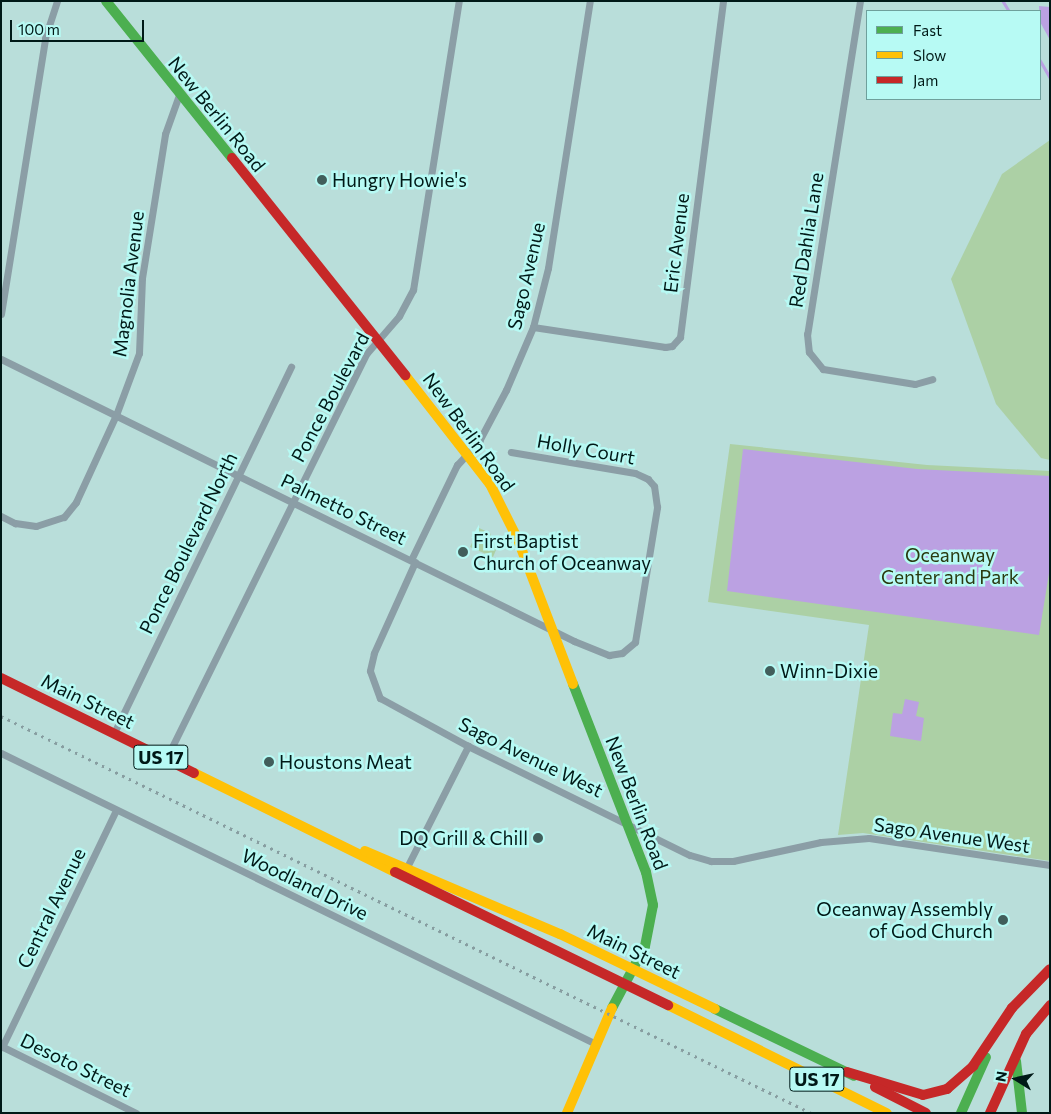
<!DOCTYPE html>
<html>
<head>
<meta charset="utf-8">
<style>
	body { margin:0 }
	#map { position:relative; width:1051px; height:1114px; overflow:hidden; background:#b9deda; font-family:Commissioner,sans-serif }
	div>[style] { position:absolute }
	.green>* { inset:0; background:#acd0a5 }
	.water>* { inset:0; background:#bba1e2 }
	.stream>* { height:2.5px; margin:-1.25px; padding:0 1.25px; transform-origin:1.25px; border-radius:1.25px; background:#bba1e2 }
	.street>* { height:7px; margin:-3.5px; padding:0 3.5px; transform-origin:3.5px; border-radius:3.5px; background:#8b9ea6 }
	.fast>* { height:10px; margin:-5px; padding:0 5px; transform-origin:5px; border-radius:5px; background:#4caf50 }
	.slow>* { height:10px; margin:-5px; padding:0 5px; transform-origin:5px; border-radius:5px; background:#ffc107 }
	.jam>* { height:10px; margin:-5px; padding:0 5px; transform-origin:5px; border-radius:5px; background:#c62828 }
	.rail>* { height:2.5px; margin-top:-1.25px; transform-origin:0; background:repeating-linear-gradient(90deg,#879da0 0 2.5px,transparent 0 7.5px) }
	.dots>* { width:14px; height:14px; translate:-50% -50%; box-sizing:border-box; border:2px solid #b7faf4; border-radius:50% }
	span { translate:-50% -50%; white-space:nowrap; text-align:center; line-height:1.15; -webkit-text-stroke:5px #b7faf4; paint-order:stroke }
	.shield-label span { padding:1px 4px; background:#b7faf4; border:1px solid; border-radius:4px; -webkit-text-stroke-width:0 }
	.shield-label { font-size:18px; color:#001917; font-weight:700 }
	.street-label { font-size:19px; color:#001917 }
	.poi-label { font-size:19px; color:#001917 }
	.left { translate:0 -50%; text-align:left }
	.right { translate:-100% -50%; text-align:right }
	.park-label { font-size:19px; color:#293a0f }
	.frame { position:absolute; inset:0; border:2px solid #001917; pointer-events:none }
	.legend { position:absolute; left:866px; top:10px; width:175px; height:90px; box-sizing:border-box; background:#b7faf4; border:1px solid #6ea09c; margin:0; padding:6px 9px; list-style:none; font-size:15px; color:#001917 }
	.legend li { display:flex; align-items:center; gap:10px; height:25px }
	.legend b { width:25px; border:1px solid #6ea09c }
	.north { position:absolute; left:991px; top:1054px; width:50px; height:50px; -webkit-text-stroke:4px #b7faf4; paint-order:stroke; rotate:280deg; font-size:14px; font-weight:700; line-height:20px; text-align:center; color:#001917 }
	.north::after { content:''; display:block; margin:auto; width:18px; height:22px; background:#001917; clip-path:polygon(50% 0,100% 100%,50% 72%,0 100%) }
	.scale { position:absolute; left:10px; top:20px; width:134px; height:22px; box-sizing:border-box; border:2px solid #001917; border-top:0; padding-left:6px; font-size:15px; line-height:18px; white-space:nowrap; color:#001917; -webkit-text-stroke:4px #b7faf4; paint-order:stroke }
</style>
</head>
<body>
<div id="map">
	<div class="green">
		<i style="clip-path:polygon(1050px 140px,1050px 460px,1041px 458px,996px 404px,951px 279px,1002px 174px)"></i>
		<i style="clip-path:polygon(730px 444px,927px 465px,1050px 471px,1050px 861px,863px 833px,838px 835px,869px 625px,708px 602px)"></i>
		<i style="clip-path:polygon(479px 528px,490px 533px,496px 550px,493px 557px,470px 547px)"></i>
	</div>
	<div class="water">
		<i style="clip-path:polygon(1039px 6px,1050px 7px,1050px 40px,1040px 22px)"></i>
		<i style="clip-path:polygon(743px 449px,917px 469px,1050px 476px,1050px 567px,1039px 635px,727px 591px)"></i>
		<i style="clip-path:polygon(905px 699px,919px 702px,916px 716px,924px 718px,921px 741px,890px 736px,893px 713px,902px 714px)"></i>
	</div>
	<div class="stream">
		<i style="left:1003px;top:1px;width:12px;rotate:59deg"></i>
		<i style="left:1040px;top:60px;width:20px;rotate:60deg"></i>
	</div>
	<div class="street">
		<i style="left:860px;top:1px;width:337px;rotate:99deg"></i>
		<i style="left:807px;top:334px;width:18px;rotate:84deg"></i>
		<i style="left:809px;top:352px;width:22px;rotate:51deg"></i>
		<i style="left:823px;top:369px;width:93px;rotate:9.3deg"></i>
		<i style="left:915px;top:384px;width:18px;rotate:-16deg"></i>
		<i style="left:1px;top:314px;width:279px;rotate:-80.9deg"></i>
		<i style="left:45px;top:38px;width:39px;rotate:-72deg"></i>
		<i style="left:533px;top:327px;width:134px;rotate:8.6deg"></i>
		<i style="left:665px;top:347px;width:7px;rotate:-8deg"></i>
		<i style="left:672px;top:346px;width:12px;rotate:-48deg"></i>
		<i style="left:680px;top:337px;width:339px;rotate:-82.7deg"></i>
		<i style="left:1px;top:359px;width:639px;rotate:26.2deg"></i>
		<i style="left:574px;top:641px;width:38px;rotate:22deg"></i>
		<i style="left:609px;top:655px;width:13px;rotate:-9deg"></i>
		<i style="left:622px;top:653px;width:17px;rotate:-40deg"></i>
		<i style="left:635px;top:642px;width:137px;rotate:-80.7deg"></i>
		<i style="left:657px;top:507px;width:21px;rotate:-98deg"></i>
		<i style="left:654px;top:486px;width:9px;rotate:-131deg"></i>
		<i style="left:648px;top:479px;width:14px;rotate:-155deg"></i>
		<i style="left:635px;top:473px;width:126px;rotate:-170.4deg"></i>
		<i style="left:1px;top:516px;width:16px;rotate:27deg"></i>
		<i style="left:15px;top:523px;width:21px;rotate:8deg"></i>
		<i style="left:36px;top:526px;width:29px;rotate:-18deg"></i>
		<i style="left:64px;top:517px;width:19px;rotate:-51deg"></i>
		<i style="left:76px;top:502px;width:96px;rotate:-65.3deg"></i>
		<i style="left:116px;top:415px;width:66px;rotate:-69.6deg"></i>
		<i style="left:139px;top:353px;width:75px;rotate:-87.7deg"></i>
		<i style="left:142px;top:278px;width:146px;rotate:-80.9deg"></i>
		<i style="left:165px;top:134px;width:41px;rotate:-70.3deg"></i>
		<i style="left:411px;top:560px;width:106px;rotate:-64.2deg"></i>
		<i style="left:457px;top:465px;width:33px;rotate:-47deg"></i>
		<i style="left:479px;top:441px;width:58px;rotate:-62.1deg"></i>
		<i style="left:506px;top:390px;width:69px;rotate:-66.8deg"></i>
		<i style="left:533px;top:327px;width:61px;rotate:-75.7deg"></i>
		<i style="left:548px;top:268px;width:270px;rotate:-81.1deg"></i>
		<i style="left:415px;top:562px;width:100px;rotate:114.3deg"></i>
		<i style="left:374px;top:653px;width:18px;rotate:103deg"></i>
		<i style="left:370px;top:671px;width:29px;rotate:70deg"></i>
		<i style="left:380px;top:698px;width:100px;rotate:28.6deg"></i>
		<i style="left:468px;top:746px;width:247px;rotate:26.2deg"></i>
		<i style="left:690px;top:855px;width:22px;rotate:16deg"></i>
		<i style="left:711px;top:861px;width:22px"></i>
		<i style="left:733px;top:861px;width:90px;rotate:-12.2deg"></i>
		<i style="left:821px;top:842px;width:48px;rotate:-4.8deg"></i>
		<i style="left:869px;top:838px;width:183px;rotate:8.5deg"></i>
		<i style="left:114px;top:733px;width:407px;rotate:-64.2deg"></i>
		<i style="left:1px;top:753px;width:662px;rotate:26.06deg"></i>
		<i style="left:166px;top:759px;width:453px;rotate:-63.7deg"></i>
		<i style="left:367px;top:353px;width:49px;rotate:-49.1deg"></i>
		<i style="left:399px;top:316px;width:30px;rotate:-62deg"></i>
		<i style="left:413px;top:290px;width:293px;rotate:-81deg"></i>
		<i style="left:407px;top:867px;width:136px;rotate:-63.2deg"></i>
		<i style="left:1px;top:1046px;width:151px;rotate:26.4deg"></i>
		<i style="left:2px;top:1047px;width:263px;rotate:-64.3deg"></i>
	</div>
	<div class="fast">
		<i style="left:106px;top:1px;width:201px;rotate:51.3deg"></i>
		<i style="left:573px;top:684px;width:202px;rotate:68.8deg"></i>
		<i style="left:646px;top:872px;width:34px;rotate:78deg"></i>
		<i style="left:653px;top:905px;width:42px;rotate:101deg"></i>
		<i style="left:645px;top:946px;width:70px;rotate:118deg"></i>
		<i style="left:715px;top:1009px;width:154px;rotate:25.7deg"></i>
		<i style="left:1016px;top:1061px;width:52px;rotate:83.4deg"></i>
		<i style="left:961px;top:1113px;width:61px;rotate:-65.9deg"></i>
	</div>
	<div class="slow">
		<i style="left:405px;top:375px;width:138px;rotate:52.1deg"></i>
		<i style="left:490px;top:484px;width:63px;rotate:63.4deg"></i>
		<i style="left:518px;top:540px;width:154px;rotate:69.1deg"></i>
		<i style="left:194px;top:773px;width:224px;rotate:26.2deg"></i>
		<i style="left:365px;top:851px;width:212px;rotate:23.1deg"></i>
		<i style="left:560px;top:934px;width:172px;rotate:25.8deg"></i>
		<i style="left:668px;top:1005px;width:244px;rotate:26.3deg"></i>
		<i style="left:567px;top:1113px;width:114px;rotate:-66.8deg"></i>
	</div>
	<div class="jam">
		<i style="left:232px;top:158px;width:278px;rotate:51.4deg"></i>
		<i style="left:1px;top:678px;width:215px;rotate:26.2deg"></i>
		<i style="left:395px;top:872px;width:304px;rotate:26deg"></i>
		<i style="left:847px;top:1072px;width:79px;rotate:16.8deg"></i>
		<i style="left:923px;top:1095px;width:25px;rotate:-14deg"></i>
		<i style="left:947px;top:1089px;width:35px;rotate:-41deg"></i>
		<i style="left:973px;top:1066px;width:70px;rotate:-56.1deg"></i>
		<i style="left:1012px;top:1008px;width:54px;rotate:-45.7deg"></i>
		<i style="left:875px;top:1087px;width:57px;rotate:27deg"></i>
		<i style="left:990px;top:1113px;width:87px;rotate:-65.5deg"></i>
		<i style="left:1026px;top:1034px;width:38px;rotate:-50deg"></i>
	</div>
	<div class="rail">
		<i style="left:1px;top:716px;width:902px;rotate:26.11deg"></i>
	</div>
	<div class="dots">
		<i style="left:322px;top:180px;background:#415e5b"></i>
		<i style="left:463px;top:552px;background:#415e5b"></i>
		<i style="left:770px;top:671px;background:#415e5b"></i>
		<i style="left:269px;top:762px;background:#415e5b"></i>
		<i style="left:538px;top:838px;background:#415e5b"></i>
		<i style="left:1003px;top:920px;background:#415e5b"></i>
	</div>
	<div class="shield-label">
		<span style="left:161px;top:757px">US 17</span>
		<span style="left:817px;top:1079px">US 17</span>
	</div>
	<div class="street-label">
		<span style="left:217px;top:114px;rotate:51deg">New Berlin Road</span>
		<span style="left:806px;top:240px;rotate:-81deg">Red Dahlia Lane</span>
		<span style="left:676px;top:243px;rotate:-83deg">Eric Avenue</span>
		<span style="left:526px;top:276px;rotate:-77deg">Sago Avenue</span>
		<span style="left:128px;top:284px;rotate:-83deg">Magnolia Avenue</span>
		<span style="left:330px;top:397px;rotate:-62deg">Ponce Boulevard</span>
		<span style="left:469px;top:432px;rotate:54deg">New Berlin Road</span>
		<span style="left:586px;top:449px;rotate:10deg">Holly Court</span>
		<span style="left:344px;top:509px;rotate:26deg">Palmetto Street</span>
		<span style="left:188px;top:543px;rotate:-64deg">Ponce Boulevard North</span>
		<span style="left:88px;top:701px;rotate:26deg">Main Street</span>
		<span style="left:531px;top:757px;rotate:26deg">Sago Avenue West</span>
		<span style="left:637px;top:803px;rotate:69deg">New Berlin Road</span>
		<span style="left:952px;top:835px;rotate:8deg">Sago Avenue West</span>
		<span style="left:305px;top:884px;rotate:26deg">Woodland Drive</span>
		<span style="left:51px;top:908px;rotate:-64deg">Central Avenue</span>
		<span style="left:634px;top:951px;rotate:26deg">Main Street</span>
		<span style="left:76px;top:1065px;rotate:26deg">Desoto Street</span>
	</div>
	<div class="poi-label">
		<span class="left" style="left:332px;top:180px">Hungry Howie's</span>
		<span class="left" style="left:473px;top:552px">First Baptist<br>Church of Oceanway</span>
		<span class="left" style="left:780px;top:671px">Winn-Dixie</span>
		<span class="left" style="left:279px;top:762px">Houstons Meat</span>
		<span class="right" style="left:528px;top:838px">DQ Grill &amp; Chill</span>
		<span class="right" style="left:993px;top:920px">Oceanway Assembly<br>of God Church</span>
	</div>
	<div class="park-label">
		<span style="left:950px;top:566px">Oceanway<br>Center and Park</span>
	</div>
	<div class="frame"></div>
	<ul class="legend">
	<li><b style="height:6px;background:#4caf50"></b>Fast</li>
	<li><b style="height:6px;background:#ffc107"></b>Slow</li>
	<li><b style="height:6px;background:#c62828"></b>Jam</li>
	</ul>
	<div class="north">N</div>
	<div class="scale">100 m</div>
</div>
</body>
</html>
